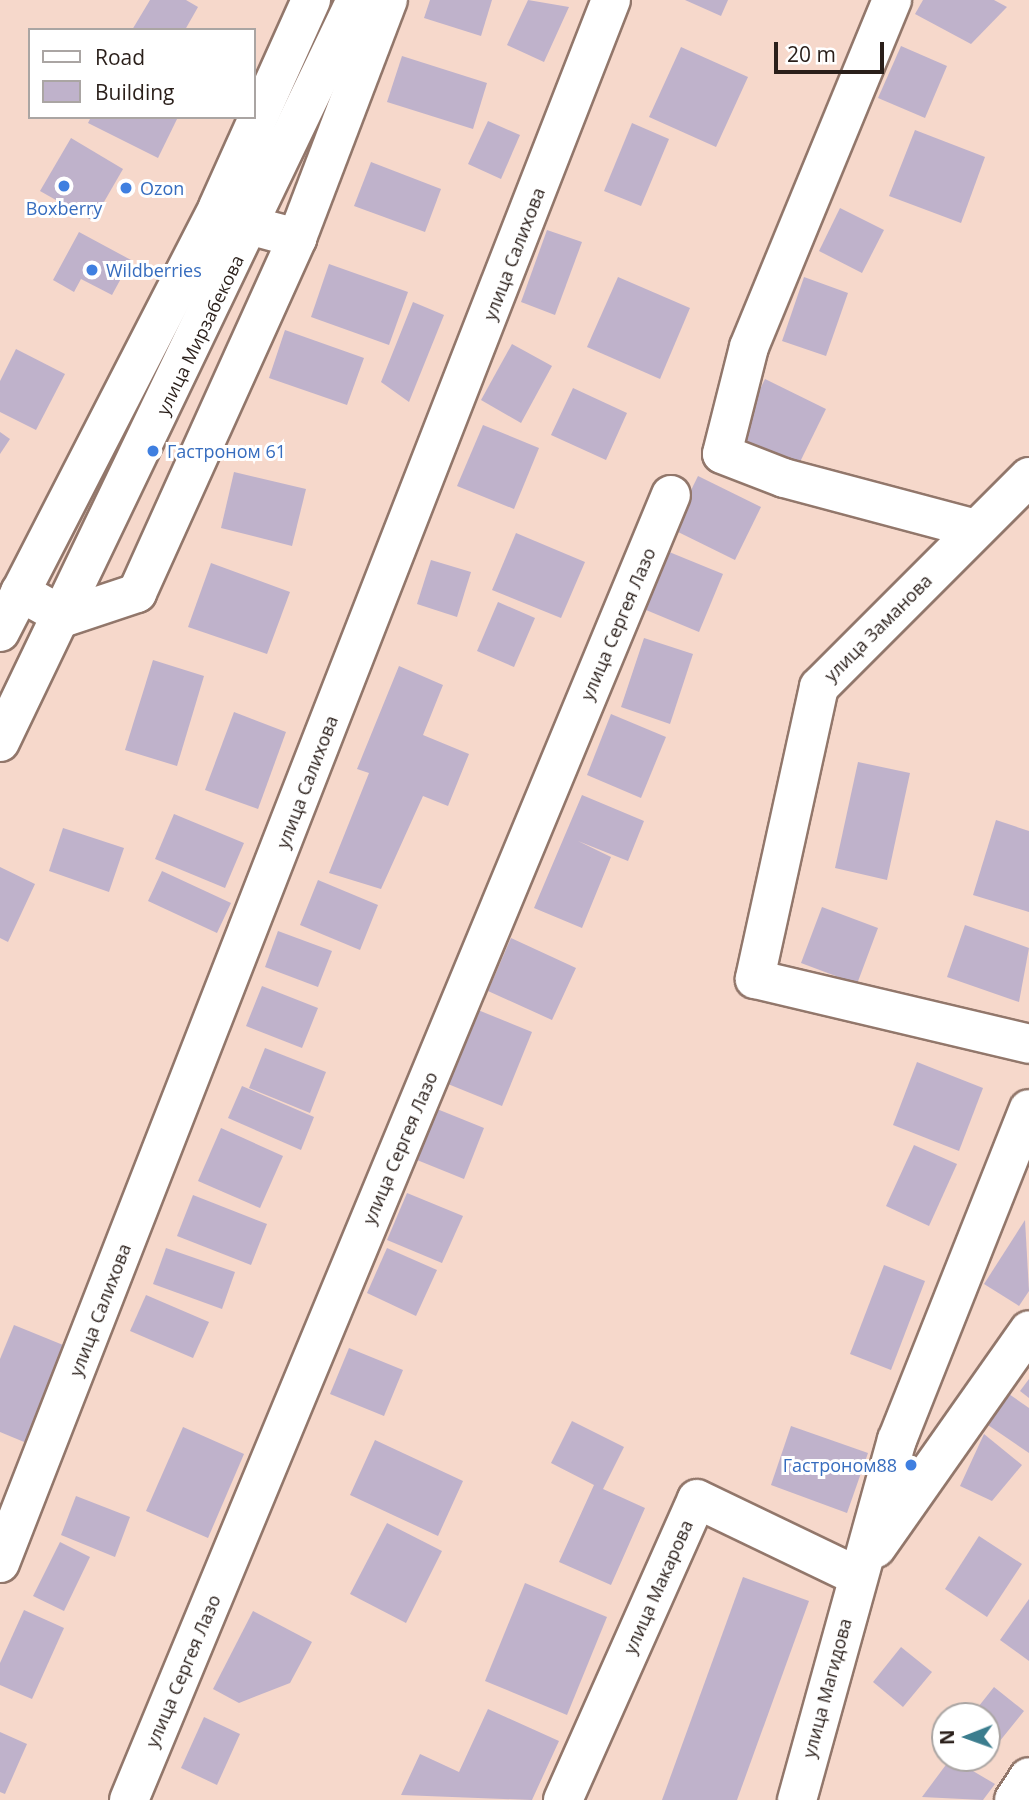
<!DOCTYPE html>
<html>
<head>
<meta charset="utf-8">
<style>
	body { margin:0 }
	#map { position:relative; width:1029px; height:1800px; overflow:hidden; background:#f6d8cb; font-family:"Open Sans",sans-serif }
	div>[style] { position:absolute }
	.building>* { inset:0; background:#bfb2cb }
	.roads { filter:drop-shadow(2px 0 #92776b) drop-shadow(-2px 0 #92776b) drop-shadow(0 2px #92776b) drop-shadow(0 -2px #92776b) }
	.minor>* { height:38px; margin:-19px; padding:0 19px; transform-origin:19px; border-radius:19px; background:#fff }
	.major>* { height:38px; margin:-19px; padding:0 19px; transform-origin:19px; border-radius:19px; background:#fff }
	.dots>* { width:19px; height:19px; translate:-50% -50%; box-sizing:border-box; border:4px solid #fff; border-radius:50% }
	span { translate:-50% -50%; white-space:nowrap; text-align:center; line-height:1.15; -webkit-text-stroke:6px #fff; paint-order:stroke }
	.shop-label { font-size:18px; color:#366cbe }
	.left { translate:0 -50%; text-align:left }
	.right { translate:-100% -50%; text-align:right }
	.street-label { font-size:18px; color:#2a1f1a }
	.legend { position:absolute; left:28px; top:28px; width:228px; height:91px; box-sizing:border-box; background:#fff; border:2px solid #aaa5a3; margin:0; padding:9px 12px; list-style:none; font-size:21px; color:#2a1f1a }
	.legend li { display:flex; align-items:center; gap:14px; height:35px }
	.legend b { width:35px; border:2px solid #aaa5a3 }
	.north { position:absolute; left:931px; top:1702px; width:70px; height:70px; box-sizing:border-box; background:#fff; border:2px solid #aaa5a3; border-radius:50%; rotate:269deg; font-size:19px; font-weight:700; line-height:28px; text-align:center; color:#2a1f1a }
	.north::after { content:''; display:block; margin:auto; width:24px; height:32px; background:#3b7d8e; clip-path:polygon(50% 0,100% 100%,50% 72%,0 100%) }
	.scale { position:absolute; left:774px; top:42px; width:110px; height:32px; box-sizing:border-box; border:4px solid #2a1f1a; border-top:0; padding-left:9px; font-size:21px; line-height:24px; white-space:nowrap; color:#2a1f1a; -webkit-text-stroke:5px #fff; paint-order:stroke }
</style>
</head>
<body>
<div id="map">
	<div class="building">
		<i style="clip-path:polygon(150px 0,186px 0,198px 7px,185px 30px,132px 30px)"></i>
		<i style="clip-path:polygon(430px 0,492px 0,481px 36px,424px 18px)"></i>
		<i style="clip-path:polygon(528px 0,569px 7px,544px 62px,507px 45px)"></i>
		<i style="clip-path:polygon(685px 0,728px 0,721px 16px)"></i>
		<i style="clip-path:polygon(923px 0,994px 0,1007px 7px,971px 44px,915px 14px)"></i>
		<i style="clip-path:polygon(901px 46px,947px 66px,925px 118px,878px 98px)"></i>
		<i style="clip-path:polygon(681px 47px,748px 77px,716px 147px,649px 117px)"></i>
		<i style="clip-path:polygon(402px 56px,487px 83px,473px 129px,387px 102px)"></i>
		<i style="clip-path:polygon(91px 117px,178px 117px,158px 158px,88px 123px)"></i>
		<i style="clip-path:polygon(488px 121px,520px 135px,501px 179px,468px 164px)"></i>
		<i style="clip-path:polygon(632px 123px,669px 139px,641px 206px,604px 191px)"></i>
		<i style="clip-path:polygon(915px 130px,985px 157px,961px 223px,889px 196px)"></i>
		<i style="clip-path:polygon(71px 138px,123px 169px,93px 221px,40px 191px)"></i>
		<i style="clip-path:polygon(371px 162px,441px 189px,425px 232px,354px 206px)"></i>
		<i style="clip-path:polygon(840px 208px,884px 230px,862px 273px,819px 251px)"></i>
		<i style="clip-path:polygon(547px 230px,582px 242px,555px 315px,521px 302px)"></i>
		<i style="clip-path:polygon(79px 232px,131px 260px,112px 295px,81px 279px,74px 292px,53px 280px)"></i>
		<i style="clip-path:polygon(329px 264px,408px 292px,389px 345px,311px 317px)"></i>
		<i style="clip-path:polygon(618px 277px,690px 308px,660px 379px,587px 347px)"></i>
		<i style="clip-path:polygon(804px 277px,848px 293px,826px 356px,782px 341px)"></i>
		<i style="clip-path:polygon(413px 302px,444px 315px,409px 402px,381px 382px)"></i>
		<i style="clip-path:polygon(285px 330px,364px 358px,347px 405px,269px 378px)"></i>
		<i style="clip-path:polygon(512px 344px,552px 366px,521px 423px,481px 400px)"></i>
		<i style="clip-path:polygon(16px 349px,65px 374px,36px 430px,0 412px,0 381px)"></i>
		<i style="clip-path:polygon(765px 379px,826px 409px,798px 466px,737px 436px)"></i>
		<i style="clip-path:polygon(573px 388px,627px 413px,606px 460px,551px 435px)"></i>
		<i style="clip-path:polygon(483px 425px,539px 448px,514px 509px,457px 486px)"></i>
		<i style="clip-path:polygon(0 432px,10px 439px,0 454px)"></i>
		<i style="clip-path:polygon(234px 472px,306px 489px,292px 546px,221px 528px)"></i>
		<i style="clip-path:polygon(698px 476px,761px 507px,735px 560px,672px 529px)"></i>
		<i style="clip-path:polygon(516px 533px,585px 562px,561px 618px,492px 590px)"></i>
		<i style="clip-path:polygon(657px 547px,723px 574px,699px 632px,634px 605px)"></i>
		<i style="clip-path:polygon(431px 560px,471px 572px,457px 617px,417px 604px)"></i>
		<i style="clip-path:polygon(211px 563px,290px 592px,267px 654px,188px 627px)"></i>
		<i style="clip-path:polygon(498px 602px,535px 618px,514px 667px,477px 651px)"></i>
		<i style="clip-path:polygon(644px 638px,693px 654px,670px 724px,621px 707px)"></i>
		<i style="clip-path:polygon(153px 660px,204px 676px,177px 766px,125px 750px)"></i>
		<i style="clip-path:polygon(399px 666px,443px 685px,423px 735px,469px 754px,448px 806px,423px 796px,381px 889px,329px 873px,369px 773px,357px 769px)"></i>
		<i style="clip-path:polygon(234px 712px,286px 732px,258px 809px,205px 790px)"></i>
		<i style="clip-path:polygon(611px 714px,666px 737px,641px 798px,587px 775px)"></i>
		<i style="clip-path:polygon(858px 762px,910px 773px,887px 880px,835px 868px)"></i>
		<i style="clip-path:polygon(582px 795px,644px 821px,628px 861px,578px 841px,611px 857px,582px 928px,534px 908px)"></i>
		<i style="clip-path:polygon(174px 814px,244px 843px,225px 888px,155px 859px)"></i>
		<i style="clip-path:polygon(996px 820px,1029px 831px,1029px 912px,973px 895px)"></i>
		<i style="clip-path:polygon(63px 828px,124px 848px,109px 892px,49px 871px)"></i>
		<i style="clip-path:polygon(0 867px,35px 884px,8px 942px,0 938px)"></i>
		<i style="clip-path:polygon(162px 871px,231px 903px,217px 933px,148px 901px)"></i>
		<i style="clip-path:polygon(318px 880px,378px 905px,360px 950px,300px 925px)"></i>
		<i style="clip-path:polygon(822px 907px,878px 928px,857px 984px,801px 963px)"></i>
		<i style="clip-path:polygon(965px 925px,1029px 948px,1019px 1002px,947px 977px)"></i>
		<i style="clip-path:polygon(278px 931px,332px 951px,318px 987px,265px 967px)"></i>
		<i style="clip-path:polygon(511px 938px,576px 968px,552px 1020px,488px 991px)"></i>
		<i style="clip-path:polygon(262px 986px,318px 1008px,302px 1048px,246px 1026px)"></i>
		<i style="clip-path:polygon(478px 1010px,532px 1032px,502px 1106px,448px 1084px)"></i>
		<i style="clip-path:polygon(265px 1048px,326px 1072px,310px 1113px,249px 1088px)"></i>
		<i style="clip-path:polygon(917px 1062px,983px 1088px,959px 1151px,893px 1125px)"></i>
		<i style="clip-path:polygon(242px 1086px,314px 1117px,301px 1150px,228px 1118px)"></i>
		<i style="clip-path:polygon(437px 1109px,484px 1128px,464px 1179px,417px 1160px)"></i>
		<i style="clip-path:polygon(221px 1128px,283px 1156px,260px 1208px,198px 1181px)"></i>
		<i style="clip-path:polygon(914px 1145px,957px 1164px,929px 1226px,886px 1206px)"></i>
		<i style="clip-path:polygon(407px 1193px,463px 1216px,442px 1263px,387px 1240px)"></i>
		<i style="clip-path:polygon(193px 1195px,267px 1224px,251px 1265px,177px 1236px)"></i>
		<i style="clip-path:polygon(1025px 1220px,1029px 1291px,1019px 1306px,984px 1284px)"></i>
		<i style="clip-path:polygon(166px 1248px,235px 1272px,222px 1309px,153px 1284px)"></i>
		<i style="clip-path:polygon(387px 1248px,437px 1270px,416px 1316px,367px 1293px)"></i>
		<i style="clip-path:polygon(884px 1265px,925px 1281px,891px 1370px,850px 1354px)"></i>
		<i style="clip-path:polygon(146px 1295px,209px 1322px,193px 1358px,130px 1331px)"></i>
		<i style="clip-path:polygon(14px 1325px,68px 1347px,29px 1444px,0 1432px,0 1359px)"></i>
		<i style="clip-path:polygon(349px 1348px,403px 1370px,384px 1416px,330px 1394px)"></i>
		<i style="clip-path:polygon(1029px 1379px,1029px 1398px,1020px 1391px)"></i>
		<i style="clip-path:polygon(1006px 1392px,1029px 1408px,1029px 1453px,985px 1423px)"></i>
		<i style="clip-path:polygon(572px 1421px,624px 1447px,603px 1489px,645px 1508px,611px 1585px,559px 1562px,594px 1485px,551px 1463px)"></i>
		<i style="clip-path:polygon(791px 1426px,868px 1453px,847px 1513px,771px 1485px)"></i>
		<i style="clip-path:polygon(183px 1427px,244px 1454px,208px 1538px,146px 1511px)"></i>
		<i style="clip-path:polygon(984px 1434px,1022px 1465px,992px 1501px,960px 1486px)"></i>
		<i style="clip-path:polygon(375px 1440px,463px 1481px,438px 1536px,350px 1495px)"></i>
		<i style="clip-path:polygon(76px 1496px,130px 1517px,115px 1557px,61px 1535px)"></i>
		<i style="clip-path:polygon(387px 1523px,442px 1551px,406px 1623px,350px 1594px)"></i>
		<i style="clip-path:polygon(979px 1536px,1022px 1564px,987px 1617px,945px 1589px)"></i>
		<i style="clip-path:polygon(60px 1542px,90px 1557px,64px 1611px,33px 1596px)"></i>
		<i style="clip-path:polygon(743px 1577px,809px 1601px,737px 1800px,662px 1800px)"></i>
		<i style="clip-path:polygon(525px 1583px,607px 1617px,567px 1715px,485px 1681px)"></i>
		<i style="clip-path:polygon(1029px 1599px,1029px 1661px,1000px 1640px)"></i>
		<i style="clip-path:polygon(24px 1610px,64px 1628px,32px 1699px,0 1685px,0 1663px)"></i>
		<i style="clip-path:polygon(253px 1611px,312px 1642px,290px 1683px,239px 1703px,213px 1689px)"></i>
		<i style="clip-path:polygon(901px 1647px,932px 1672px,903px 1707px,873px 1682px)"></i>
		<i style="clip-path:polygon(994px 1687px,1024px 1711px,995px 1747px,987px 1741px,987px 1716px,971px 1716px)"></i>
		<i style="clip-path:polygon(488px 1709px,559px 1741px,532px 1800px,401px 1795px,420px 1754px,459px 1772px)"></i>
		<i style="clip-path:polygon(204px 1717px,240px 1734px,217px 1785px,181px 1768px)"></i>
		<i style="clip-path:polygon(0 1732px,27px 1744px,5px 1794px,0 1792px)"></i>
		<i style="clip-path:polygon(951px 1758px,995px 1784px,983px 1800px,922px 1797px)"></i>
	</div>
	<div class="roads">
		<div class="minor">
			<i style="left:892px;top:0;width:375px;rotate:112.4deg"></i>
			<i style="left:749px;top:347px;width:110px;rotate:104.2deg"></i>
			<i style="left:722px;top:454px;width:66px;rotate:21.2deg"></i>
			<i style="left:784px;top:478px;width:199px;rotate:14.9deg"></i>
			<i style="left:220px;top:208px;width:37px;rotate:29deg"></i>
			<i style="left:252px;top:226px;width:47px;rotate:14.9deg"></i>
			<i style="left:297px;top:238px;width:255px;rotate:-69.1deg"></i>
			<i style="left:1029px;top:477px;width:297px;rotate:135deg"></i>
			<i style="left:819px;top:687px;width:299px;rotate:102.4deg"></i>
			<i style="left:755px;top:979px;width:282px;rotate:13.3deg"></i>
			<i style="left:20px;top:592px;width:51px;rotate:29.1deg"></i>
			<i style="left:65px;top:617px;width:76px;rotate:-18.4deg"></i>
			<i style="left:137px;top:593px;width:389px;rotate:-65.7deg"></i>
			<i style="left:876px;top:1548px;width:266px;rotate:-54.9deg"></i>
			<i style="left:0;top:1563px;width:1678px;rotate:-68.65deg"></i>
			<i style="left:129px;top:1800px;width:1413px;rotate:-67.45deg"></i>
			<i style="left:563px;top:1800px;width:329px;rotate:-66deg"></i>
			<i style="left:697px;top:1499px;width:178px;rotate:25.7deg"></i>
			<i style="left:797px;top:1800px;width:374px;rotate:-74.5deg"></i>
			<i style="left:897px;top:1440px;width:356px;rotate:-68.3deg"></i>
			<i style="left:1014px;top:1800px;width:27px;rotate:-57deg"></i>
		</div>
		<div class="major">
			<i style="left:0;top:632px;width:478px;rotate:-62.8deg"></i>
			<i style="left:218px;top:207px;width:227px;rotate:-65.8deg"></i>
			<i style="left:0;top:742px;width:823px;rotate:-64.37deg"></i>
		</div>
	</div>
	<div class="dots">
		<i style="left:64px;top:186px;background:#3f7fe0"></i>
		<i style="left:126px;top:188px;background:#3f7fe0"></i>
		<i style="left:92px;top:270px;background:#3f7fe0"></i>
		<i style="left:153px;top:451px;background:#3f7fe0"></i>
		<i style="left:911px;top:1465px;background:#3f7fe0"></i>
	</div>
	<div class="shop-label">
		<span class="left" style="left:140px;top:188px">Ozon</span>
		<span style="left:64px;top:208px">Boxberry</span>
		<span class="left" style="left:106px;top:270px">Wildberries</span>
		<span class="left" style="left:167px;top:451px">Гастроном 61</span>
		<span class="right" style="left:897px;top:1465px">Гастроном88</span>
	</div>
	<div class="street-label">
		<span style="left:514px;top:254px;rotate:-69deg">улица Салихова</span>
		<span style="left:200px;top:335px;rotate:-64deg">улица Мирзабекова</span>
		<span style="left:618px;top:624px;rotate:-67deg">улица Сергея Лазо</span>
		<span style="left:878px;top:628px;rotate:-45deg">улица Заманова</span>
		<span style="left:307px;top:782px;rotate:-69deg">улица Салихова</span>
		<span style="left:400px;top:1148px;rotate:-67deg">улица Сергея Лазо</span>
		<span style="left:100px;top:1310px;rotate:-69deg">улица Салихова</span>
		<span style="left:658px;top:1587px;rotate:-66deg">улица Макарова</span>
		<span style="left:183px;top:1671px;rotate:-67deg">улица Сергея Лазо</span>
		<span style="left:827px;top:1688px;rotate:-75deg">улица Магидова</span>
	</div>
	<ul class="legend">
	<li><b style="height:9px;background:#fff"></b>Road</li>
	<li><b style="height:19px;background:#bfb2cb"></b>Building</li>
	</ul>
	<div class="north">N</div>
	<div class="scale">20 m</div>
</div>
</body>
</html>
